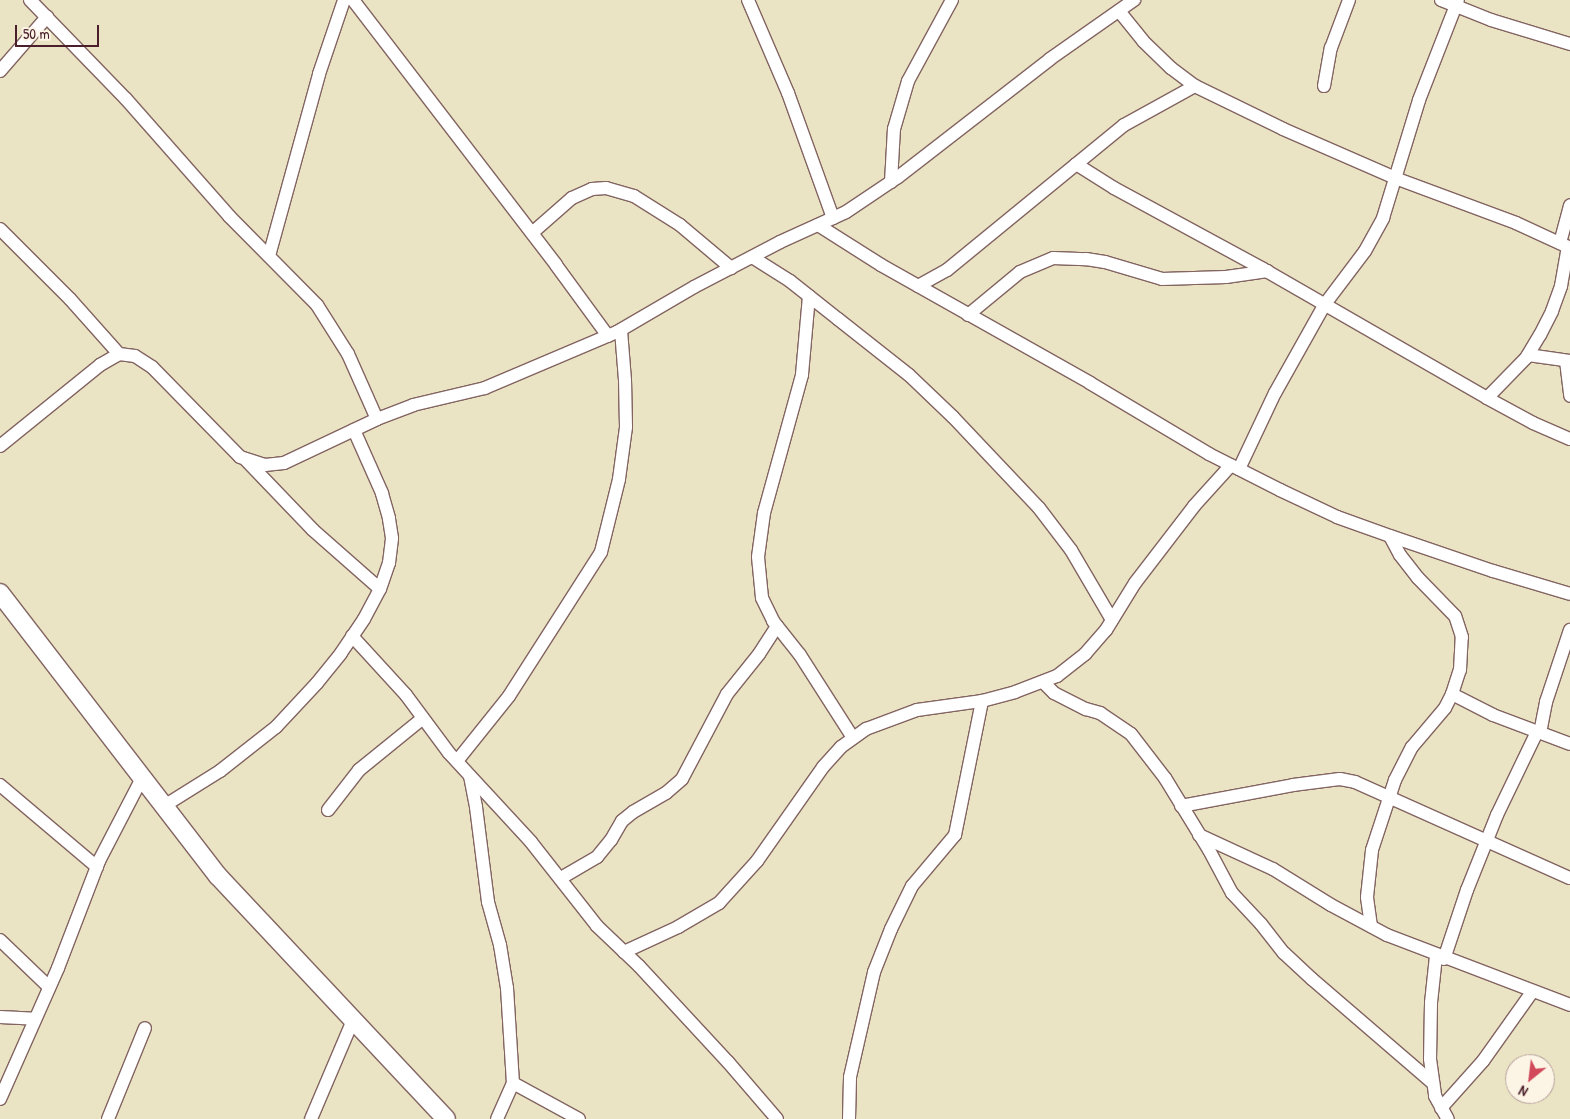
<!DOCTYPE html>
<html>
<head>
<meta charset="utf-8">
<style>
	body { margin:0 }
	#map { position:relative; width:1570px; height:1119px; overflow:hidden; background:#ebe4c4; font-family:"Patrick Hand",sans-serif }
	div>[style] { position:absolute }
	.roads { filter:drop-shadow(1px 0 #826461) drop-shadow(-1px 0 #826461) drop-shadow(0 1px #826461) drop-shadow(0 -1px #826461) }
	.street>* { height:12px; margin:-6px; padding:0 6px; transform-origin:6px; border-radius:6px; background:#fff }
	.secondary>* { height:18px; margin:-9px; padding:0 9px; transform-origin:9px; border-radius:9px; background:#fff }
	span { translate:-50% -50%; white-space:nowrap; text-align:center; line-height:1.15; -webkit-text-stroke:5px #fcf5e5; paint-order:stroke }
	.north { position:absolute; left:1505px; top:1054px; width:50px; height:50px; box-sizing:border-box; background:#fcf5e5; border:1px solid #b59f9b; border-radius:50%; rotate:209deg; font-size:14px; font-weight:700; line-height:20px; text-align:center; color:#4a1f2b }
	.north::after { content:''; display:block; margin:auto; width:18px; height:22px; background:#d1495b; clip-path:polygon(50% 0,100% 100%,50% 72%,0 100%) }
	.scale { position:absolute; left:15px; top:25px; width:84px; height:22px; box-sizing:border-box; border:2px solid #4a1f2b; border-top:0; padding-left:6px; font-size:15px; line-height:18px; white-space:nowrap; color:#4a1f2b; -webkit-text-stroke:4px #fcf5e5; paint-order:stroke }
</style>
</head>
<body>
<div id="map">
	<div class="roads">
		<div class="street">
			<i style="left:30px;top:0;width:138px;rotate:45.9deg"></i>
			<i style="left:126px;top:99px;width:156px;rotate:48.6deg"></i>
			<i style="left:229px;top:216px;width:125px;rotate:45.3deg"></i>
			<i style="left:317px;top:305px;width:58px;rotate:57.7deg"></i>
			<i style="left:348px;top:354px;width:71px;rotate:66deg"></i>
			<i style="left:353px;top:0;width:334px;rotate:52.5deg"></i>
			<i style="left:556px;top:265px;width:88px;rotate:53.8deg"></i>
			<i style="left:748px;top:0;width:101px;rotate:66.7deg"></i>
			<i style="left:788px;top:93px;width:133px;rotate:70.2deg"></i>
			<i style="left:1441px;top:0;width:54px;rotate:21.8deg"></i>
			<i style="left:1491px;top:20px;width:83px;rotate:16.9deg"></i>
			<i style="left:1119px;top:11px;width:38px;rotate:51deg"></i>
			<i style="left:1143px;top:41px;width:39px;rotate:44deg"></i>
			<i style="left:1171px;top:68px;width:30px;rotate:37deg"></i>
			<i style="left:1195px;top:86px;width:98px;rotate:26deg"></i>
			<i style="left:1283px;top:129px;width:122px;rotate:23.6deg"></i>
			<i style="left:1395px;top:178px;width:129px;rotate:20.4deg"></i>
			<i style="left:1516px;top:223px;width:60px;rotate:24.8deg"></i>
			<i style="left:0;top:71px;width:72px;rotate:-49deg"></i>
			<i style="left:1324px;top:86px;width:39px;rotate:-80deg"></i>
			<i style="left:1331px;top:48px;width:51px;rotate:-69.4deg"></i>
			<i style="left:1076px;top:164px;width:45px;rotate:32.3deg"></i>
			<i style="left:1114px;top:188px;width:170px;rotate:28.5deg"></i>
			<i style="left:1263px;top:269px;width:258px;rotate:29.9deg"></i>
			<i style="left:1487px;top:398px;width:52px;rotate:28.5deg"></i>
			<i style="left:1533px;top:423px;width:40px;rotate:23.4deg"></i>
			<i style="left:891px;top:182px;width:53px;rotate:-86.8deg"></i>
			<i style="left:894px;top:129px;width:50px;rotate:-73.7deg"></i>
			<i style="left:908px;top:81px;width:92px;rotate:-61.5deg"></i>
			<i style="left:818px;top:225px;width:75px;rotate:32.4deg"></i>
			<i style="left:881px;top:265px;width:240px;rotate:29.4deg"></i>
			<i style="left:1090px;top:383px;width:139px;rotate:30.8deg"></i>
			<i style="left:1209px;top:454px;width:80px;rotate:26.9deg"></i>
			<i style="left:1280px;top:490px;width:63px;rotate:25.3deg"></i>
			<i style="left:1337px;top:517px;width:56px;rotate:19.7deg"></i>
			<i style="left:1390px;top:536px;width:109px;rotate:18.8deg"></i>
			<i style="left:1493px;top:571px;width:80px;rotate:16.6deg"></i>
			<i style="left:0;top:229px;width:99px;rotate:45deg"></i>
			<i style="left:70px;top:299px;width:74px;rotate:48.3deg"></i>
			<i style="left:532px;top:233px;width:53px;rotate:-41.2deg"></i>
			<i style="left:572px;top:198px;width:22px;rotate:-24deg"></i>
			<i style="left:592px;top:189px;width:14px;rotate:-4deg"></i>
			<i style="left:606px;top:188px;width:29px;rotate:16deg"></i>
			<i style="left:634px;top:196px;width:54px;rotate:32.2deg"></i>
			<i style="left:680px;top:225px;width:67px;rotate:40.1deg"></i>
			<i style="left:1560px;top:243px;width:39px;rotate:-75deg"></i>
			<i style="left:269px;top:256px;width:189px;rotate:-74.6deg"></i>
			<i style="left:319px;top:74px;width:78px;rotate:-71.3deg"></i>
			<i style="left:752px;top:257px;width:45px;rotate:32.3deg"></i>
			<i style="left:790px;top:281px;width:61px;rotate:38.4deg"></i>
			<i style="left:838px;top:319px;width:90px;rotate:38.3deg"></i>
			<i style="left:909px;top:375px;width:61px;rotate:43.7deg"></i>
			<i style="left:953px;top:417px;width:125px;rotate:46.6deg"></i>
			<i style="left:1039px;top:508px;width:53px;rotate:52.7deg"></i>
			<i style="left:1071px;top:550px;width:81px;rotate:59.6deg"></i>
			<i style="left:918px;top:286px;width:33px;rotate:-29deg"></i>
			<i style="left:947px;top:270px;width:229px;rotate:-39.3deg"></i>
			<i style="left:1124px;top:125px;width:81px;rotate:-28.8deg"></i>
			<i style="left:809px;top:296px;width:79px;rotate:95.1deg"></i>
			<i style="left:802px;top:375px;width:143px;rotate:105.4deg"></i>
			<i style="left:764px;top:513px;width:44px;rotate:97.8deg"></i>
			<i style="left:758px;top:557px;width:41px;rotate:84.4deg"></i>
			<i style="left:762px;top:598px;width:25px;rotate:64deg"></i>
			<i style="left:773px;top:621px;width:43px;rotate:51.5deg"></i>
			<i style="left:800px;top:655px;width:98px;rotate:57.4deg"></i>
			<i style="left:968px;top:315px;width:67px;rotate:-39.6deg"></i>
			<i style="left:1020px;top:272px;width:36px;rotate:-23deg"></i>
			<i style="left:1053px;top:258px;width:33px;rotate:2deg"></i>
			<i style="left:1086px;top:259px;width:19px;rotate:9deg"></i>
			<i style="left:1105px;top:262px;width:59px;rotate:16.6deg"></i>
			<i style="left:1162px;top:279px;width:64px;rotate:-1.8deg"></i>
			<i style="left:1226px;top:277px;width:42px;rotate:-8.1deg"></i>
			<i style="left:1528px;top:355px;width:42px;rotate:8.1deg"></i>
			<i style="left:1566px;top:361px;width:35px;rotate:83deg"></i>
			<i style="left:1487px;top:398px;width:56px;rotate:-45.7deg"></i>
			<i style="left:1526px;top:358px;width:27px;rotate:-59deg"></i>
			<i style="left:1540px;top:335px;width:27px;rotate:-63deg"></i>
			<i style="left:1552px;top:311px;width:27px;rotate:-70deg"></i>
			<i style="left:1561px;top:286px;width:40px;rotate:-80deg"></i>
			<i style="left:0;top:446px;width:129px;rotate:-39deg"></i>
			<i style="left:100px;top:365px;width:22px;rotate:-30deg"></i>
			<i style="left:119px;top:354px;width:16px;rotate:7deg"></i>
			<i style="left:135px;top:356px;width:20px;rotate:33deg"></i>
			<i style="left:152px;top:367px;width:126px;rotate:45.6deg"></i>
			<i style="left:240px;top:457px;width:26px;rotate:18deg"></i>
			<i style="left:265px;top:465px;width:19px;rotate:-6deg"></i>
			<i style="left:284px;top:463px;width:103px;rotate:-25.3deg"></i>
			<i style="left:377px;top:419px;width:39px;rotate:-21deg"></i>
			<i style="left:413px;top:405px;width:74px;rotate:-13.3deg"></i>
			<i style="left:485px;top:388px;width:143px;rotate:-23deg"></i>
			<i style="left:617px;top:332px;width:89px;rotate:-30.3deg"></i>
			<i style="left:694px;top:287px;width:97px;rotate:-27.6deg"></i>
			<i style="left:780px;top:242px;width:72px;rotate:-24.4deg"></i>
			<i style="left:846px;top:212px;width:63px;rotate:-33.9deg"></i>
			<i style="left:898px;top:177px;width:192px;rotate:-37.8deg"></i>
			<i style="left:1050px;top:59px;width:103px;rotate:-35.1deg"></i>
			<i style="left:245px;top:459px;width:98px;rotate:46.2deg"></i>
			<i style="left:313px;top:530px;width:89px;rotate:41.4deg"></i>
			<i style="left:1239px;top:469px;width:84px;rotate:-64.7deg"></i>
			<i style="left:1275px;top:393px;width:102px;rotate:-60.7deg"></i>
			<i style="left:1325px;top:304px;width:66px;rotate:-53deg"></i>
			<i style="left:1365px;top:251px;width:38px;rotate:-61deg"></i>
			<i style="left:1383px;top:218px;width:123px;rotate:-73deg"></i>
			<i style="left:1419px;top:100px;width:107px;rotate:-68.7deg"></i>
			<i style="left:352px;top:636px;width:80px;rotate:47.5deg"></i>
			<i style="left:406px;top:695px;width:72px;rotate:53.4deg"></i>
			<i style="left:449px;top:753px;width:121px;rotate:47.3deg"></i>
			<i style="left:531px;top:842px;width:107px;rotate:51.8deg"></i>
			<i style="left:597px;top:926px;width:58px;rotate:43.6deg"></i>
			<i style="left:639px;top:966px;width:131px;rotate:47.2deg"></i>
			<i style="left:728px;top:1062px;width:75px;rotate:49.3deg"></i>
			<i style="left:1043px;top:682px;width:16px;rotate:45deg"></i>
			<i style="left:1054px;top:693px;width:36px;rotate:27deg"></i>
			<i style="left:1086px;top:709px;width:15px;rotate:16deg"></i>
			<i style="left:1100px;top:713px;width:37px;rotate:34deg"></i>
			<i style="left:1131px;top:734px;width:56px;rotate:52.3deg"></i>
			<i style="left:1165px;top:778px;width:84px;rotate:58.6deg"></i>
			<i style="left:1209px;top:850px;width:49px;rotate:61.9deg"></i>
			<i style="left:1232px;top:893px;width:42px;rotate:46.9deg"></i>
			<i style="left:1261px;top:924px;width:37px;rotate:52deg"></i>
			<i style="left:1284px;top:953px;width:38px;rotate:43deg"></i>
			<i style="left:1312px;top:979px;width:160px;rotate:40.7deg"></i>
			<i style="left:1452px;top:694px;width:46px;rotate:27.1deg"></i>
			<i style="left:1493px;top:715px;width:82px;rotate:20.6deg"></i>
			<i style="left:1540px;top:733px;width:32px;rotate:-79deg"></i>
			<i style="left:1546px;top:702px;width:76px;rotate:-71.6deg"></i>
			<i style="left:457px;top:761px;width:83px;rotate:-51.3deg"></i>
			<i style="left:509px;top:696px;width:171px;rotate:-57.4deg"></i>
			<i style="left:601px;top:552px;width:75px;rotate:-76.1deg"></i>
			<i style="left:619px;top:479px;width:52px;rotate:-82.3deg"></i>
			<i style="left:626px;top:427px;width:47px;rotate:-91.2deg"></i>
			<i style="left:625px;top:380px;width:50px;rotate:-94.6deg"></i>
			<i style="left:470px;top:776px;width:32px;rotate:79deg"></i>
			<i style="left:476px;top:807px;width:96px;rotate:82.8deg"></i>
			<i style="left:488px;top:902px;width:45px;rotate:74.4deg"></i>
			<i style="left:500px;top:945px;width:44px;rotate:80.8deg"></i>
			<i style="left:507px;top:988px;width:95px;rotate:86.4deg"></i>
			<i style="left:513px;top:1083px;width:39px;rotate:114deg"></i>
			<i style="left:0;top:785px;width:127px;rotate:40.2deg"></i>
			<i style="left:164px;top:806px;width:66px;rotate:-32deg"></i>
			<i style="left:220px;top:771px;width:71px;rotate:-38.2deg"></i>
			<i style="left:276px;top:727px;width:60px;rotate:-47deg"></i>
			<i style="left:317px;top:683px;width:38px;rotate:-51deg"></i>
			<i style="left:341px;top:653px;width:41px;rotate:-55.9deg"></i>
			<i style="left:364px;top:619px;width:34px;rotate:-62deg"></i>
			<i style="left:380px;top:589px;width:28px;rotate:-71deg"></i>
			<i style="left:389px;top:563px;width:25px;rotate:-83deg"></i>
			<i style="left:392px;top:538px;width:20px;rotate:-99deg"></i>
			<i style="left:389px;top:518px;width:26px;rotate:-106deg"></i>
			<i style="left:382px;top:493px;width:69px;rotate:-114deg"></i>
			<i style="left:1181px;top:806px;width:114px;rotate:-10.6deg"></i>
			<i style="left:1293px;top:785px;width:47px;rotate:-7.3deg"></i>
			<i style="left:1340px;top:779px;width:15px;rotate:11deg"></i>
			<i style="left:1355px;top:782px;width:235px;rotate:24.1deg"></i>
			<i style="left:328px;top:810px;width:51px;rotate:-52.2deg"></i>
			<i style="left:359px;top:770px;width:82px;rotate:-39.1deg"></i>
			<i style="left:1199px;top:835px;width:81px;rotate:24.7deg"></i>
			<i style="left:1273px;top:869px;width:68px;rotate:31.8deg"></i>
			<i style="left:1331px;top:905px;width:64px;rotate:28.2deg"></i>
			<i style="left:1387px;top:935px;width:196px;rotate:20.9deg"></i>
			<i style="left:561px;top:878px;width:42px;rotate:-30.3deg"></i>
			<i style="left:597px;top:857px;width:22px;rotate:-51deg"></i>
			<i style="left:611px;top:840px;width:22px;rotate:-60deg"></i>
			<i style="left:622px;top:821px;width:14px;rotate:-39deg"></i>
			<i style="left:633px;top:812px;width:38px;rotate:-30deg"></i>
			<i style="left:666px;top:793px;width:21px;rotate:-41deg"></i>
			<i style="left:682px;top:779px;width:96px;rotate:-62.1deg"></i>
			<i style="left:727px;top:694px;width:51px;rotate:-51.3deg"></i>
			<i style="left:759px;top:654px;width:33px;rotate:-57deg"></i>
			<i style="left:1371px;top:926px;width:29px;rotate:-98deg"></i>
			<i style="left:1367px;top:897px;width:47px;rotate:-83.9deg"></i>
			<i style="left:1372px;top:850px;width:74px;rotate:-71.8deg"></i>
			<i style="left:1395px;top:780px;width:37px;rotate:-63deg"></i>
			<i style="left:1412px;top:747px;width:51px;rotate:-49.8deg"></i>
			<i style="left:1445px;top:708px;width:16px;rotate:-63deg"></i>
			<i style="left:1452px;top:694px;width:25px;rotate:-72deg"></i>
			<i style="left:1460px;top:670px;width:33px;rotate:-87deg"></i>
			<i style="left:1462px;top:637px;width:22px;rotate:-108deg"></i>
			<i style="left:1455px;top:616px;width:53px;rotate:-134.2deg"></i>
			<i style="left:1418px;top:578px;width:29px;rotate:-128deg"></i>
			<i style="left:1400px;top:555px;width:21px;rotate:-118deg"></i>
			<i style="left:0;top:940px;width:68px;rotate:43.8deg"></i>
			<i style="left:624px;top:952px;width:60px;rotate:-24.8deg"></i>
			<i style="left:678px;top:927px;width:48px;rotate:-30.3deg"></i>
			<i style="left:719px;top:903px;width:57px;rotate:-47.9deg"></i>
			<i style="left:757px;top:861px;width:115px;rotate:-54.9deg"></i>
			<i style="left:823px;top:767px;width:27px;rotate:-48deg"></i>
			<i style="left:841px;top:747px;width:31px;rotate:-36deg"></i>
			<i style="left:866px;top:729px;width:54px;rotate:-20.4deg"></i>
			<i style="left:917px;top:710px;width:66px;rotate:-7.9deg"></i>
			<i style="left:982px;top:701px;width:34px;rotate:-15deg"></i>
			<i style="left:1015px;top:692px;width:45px;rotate:-20.9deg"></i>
			<i style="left:1057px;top:676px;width:36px;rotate:-38deg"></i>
			<i style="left:1085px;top:654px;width:32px;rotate:-49deg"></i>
			<i style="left:1106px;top:630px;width:55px;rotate:-58.3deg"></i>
			<i style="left:1135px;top:583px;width:97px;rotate:-52.5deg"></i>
			<i style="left:1194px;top:506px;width:55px;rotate:-47.9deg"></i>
			<i style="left:1436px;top:956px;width:47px;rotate:96.1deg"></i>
			<i style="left:1431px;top:1003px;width:56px;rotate:91deg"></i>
			<i style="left:1430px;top:1059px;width:37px;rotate:82deg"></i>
			<i style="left:1435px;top:1096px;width:26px;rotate:61deg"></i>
			<i style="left:1444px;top:959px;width:73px;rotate:-71.6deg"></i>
			<i style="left:1467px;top:890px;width:81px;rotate:-68.2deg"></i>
			<i style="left:1497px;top:815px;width:92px;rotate:-64.3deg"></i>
			<i style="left:0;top:1017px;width:35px;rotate:3deg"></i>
			<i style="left:513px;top:1083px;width:75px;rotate:28.6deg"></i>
			<i style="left:0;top:1099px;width:143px;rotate:-66.1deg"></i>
			<i style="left:58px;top:968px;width:115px;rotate:-69deg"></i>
			<i style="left:99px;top:861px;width:93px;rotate:-62.6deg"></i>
			<i style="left:1441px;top:1108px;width:63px;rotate:-48.2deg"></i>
			<i style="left:1483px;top:1061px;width:85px;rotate:-54.6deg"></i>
			<i style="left:108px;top:1119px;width:98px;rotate:-67.9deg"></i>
			<i style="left:311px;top:1119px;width:108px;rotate:-67deg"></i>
			<i style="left:849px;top:1119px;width:42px;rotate:-88.6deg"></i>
			<i style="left:850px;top:1077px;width:108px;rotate:-77.1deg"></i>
			<i style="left:874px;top:972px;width:46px;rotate:-68.4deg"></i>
			<i style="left:891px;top:929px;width:48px;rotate:-64deg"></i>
			<i style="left:912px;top:886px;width:67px;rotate:-49.9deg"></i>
			<i style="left:955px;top:835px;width:137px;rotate:-78.6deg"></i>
		</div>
		<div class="secondary">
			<i style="left:0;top:593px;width:357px;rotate:52.4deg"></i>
			<i style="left:218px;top:876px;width:333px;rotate:46.8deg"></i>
		</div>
	</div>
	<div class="north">N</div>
	<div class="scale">50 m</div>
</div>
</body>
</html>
